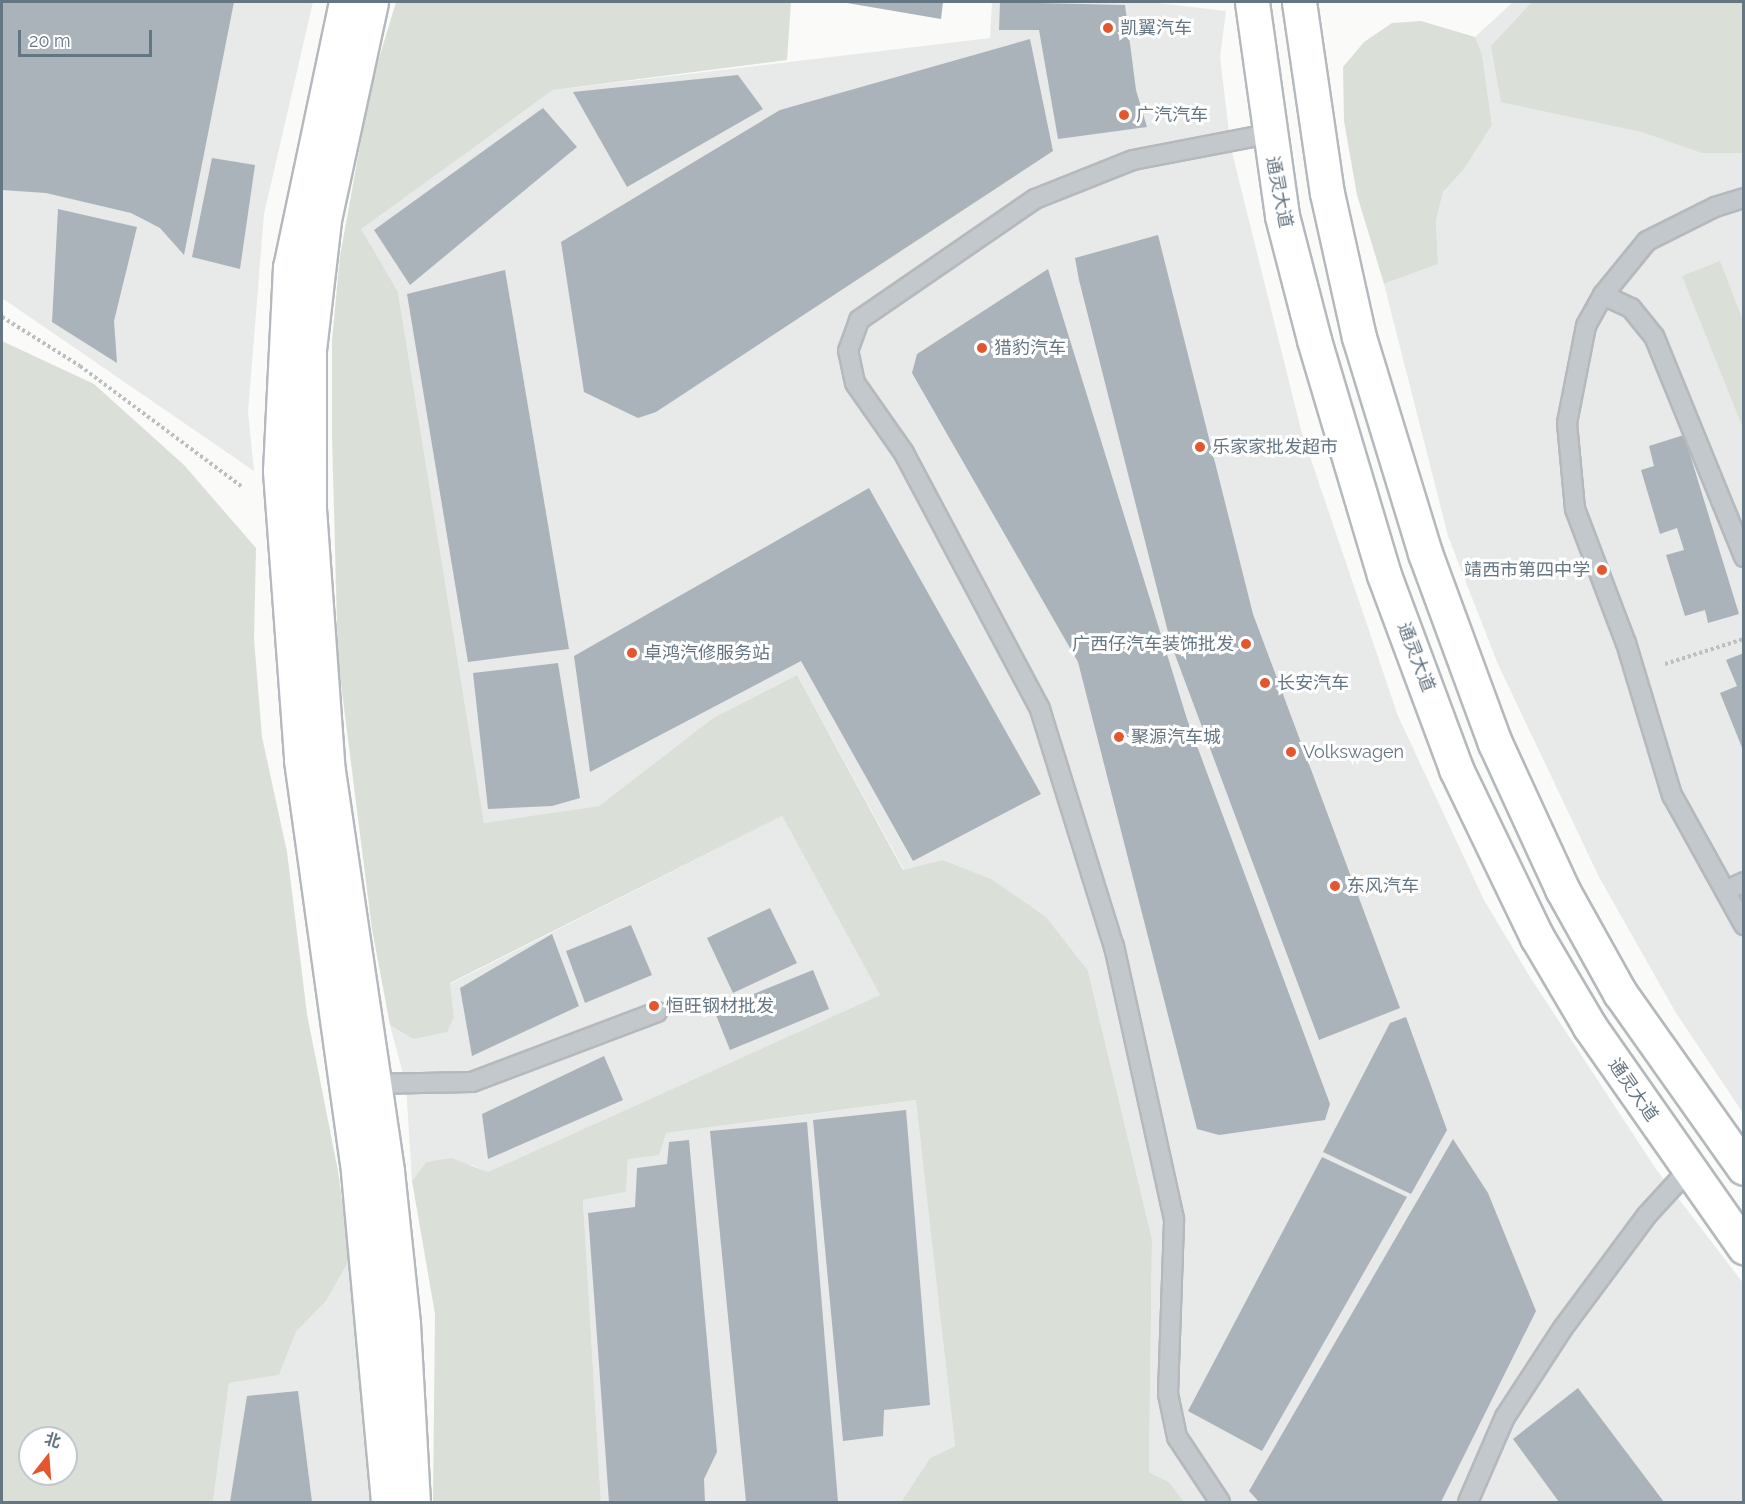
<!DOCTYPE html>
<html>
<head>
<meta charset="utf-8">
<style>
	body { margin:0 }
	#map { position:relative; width:1745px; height:1504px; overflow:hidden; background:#fafaf8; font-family:Raleway,"Noto Sans SC",sans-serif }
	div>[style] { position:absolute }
	.built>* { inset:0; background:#e8e9e9 }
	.green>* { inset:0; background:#dadfd7 }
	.building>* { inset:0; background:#aab3b9 }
	.path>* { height:4px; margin-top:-2px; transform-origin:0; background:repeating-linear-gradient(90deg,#bbbfc2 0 3px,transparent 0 6px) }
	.roads { filter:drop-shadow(2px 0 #b4b9bd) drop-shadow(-2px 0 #b4b9bd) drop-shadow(0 2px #b4b9bd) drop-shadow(0 -2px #b4b9bd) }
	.service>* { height:18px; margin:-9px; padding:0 9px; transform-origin:9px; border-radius:9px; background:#c3c8cc }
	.trunk>* { height:33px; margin:-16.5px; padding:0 16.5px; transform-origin:16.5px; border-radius:16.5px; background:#fff }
	.dots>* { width:16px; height:16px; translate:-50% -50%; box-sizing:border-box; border:3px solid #fff; border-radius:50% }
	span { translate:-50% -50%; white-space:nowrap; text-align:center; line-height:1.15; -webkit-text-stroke:6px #fff; paint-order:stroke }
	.poi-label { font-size:18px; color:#657683 }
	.left { translate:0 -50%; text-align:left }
	.right { translate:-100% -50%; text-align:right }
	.street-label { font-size:18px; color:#657683 }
	.frame { position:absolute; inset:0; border:3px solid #657683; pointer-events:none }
	.north { position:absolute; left:18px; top:1426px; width:60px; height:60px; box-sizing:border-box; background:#fff; border:2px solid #c1c8cd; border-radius:50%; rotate:17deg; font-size:16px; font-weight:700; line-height:24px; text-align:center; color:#657683 }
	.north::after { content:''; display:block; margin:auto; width:21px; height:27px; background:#e4572e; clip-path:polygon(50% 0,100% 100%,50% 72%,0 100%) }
	.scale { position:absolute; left:18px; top:30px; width:134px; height:27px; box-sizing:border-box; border:3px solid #657683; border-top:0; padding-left:8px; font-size:18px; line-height:21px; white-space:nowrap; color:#657683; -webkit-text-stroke:4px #fff; paint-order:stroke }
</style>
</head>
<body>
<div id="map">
	<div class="built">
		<i style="clip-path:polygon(2px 2px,313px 2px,264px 214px,248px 412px,254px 471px,2px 298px)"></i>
		<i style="clip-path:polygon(992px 2px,1149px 2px,1226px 11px,1220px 57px,1231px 148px,1301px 430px,1398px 716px,1484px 900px,1530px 977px,1656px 1169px,1743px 1283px,1743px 1502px,1184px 1502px,1169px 1482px,1149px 1472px,1152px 1239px,1088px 971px,942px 860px,904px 870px,797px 675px,713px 718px,599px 806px,484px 824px,398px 292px,360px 229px,553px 90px,990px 38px)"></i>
		<i style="clip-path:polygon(1513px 2px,1743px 2px,1743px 1113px,1676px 1013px,1599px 877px,1497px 662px,1448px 536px,1384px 284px,1438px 264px,1436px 221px,1443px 192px,1464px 169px,1492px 125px,1482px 54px,1475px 37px)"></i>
		<i style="clip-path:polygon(782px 816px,880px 995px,488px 1172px,472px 1165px,426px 1162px,412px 1181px,406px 1085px,390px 1025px,413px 1039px,454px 1017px,450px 984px)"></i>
		<i style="clip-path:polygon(917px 1100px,955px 1446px,930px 1458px,901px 1502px,601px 1502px,583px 1200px,626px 1192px,628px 1159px,666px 1133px)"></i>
		<i style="clip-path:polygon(350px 1259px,370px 1502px,213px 1502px,229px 1383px,279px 1375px,296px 1332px,326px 1301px)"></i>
	</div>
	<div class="green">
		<i style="clip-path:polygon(396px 2px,791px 2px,787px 60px,553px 90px,361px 229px,398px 292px,484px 823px,599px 806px,713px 718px,797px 675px,903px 870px,942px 860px,991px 879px,1046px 917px,1088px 971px,1152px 1239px,1149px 1472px,1169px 1482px,1184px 1502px,901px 1502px,930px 1458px,955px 1446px,916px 1100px,666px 1133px,659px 1155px,628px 1159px,626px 1192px,583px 1200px,601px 1502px,433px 1502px,435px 1314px,412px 1181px,426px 1162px,451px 1158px,488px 1172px,880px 995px,782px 816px,450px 983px,454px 1017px,447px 1032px,413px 1039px,390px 1025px,372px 929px,338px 660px,332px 436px,332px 340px,340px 256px,371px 85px)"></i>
		<i style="clip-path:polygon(1532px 2px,1743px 2px,1743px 153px,1702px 153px,1642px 132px,1501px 102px,1491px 46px)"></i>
		<i style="clip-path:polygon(1421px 21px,1475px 37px,1482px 54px,1492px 125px,1464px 169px,1443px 192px,1436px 221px,1438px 264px,1384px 284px,1357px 195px,1344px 121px,1343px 67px,1364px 42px,1392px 23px)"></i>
		<i style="clip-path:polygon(1720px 261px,1743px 321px,1743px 428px,1682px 276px)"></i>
		<i style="clip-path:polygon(evenodd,2px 341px,94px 384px,184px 465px,256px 548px,254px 639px,262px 737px,287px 852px,307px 1014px,338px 1171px,350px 1259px,326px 1301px,296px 1332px,279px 1375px,229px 1383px,213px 1502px,2px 1502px,2px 341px,30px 1438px,66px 1438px,66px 1474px,30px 1474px,30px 1438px)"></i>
	</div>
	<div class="building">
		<i style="clip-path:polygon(2px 2px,234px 2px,184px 255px,160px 228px,131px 213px,46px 193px,2px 190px)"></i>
		<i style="clip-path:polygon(841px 2px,943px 2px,941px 19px)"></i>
		<i style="clip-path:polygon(1000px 2px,1125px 5px,1136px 90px,1147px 127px,1058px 139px,1039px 30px,999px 30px)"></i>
		<i style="clip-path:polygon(1030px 39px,1053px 151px,656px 412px,638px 418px,584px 392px,561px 242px,780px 110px)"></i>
		<i style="clip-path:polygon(738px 75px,763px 109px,627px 187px,573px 92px)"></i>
		<i style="clip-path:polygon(543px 108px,577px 147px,410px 285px,374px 230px)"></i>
		<i style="clip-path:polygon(212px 158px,255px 165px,240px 269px,192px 257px)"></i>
		<i style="clip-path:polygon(58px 209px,137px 227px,114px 321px,117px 363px,52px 322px)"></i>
		<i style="clip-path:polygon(1158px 235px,1253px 614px,1400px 1008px,1319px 1040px,1171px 644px,1079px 280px,1075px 258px)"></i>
		<i style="clip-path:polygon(1048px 269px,1187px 719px,1330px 1104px,1325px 1120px,1219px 1135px,1197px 1129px,1078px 662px,912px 373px,917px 354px)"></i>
		<i style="clip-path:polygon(505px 270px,569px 649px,468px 662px,407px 294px)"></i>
		<i style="clip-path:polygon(1684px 435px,1739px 614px,1708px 623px,1705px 610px,1685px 616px,1666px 555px,1684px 550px,1677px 528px,1660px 534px,1641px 470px,1654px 466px,1649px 446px)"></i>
		<i style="clip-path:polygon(869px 488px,1041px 794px,913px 861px,801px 661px,590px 772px,574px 656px)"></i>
		<i style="clip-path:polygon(1744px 653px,1744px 750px,1743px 750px,1720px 693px,1737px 686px,1726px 660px)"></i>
		<i style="clip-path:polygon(558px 663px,580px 798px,552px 806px,488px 809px,473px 673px)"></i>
		<i style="clip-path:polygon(770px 908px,797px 963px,733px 993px,707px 938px)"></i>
		<i style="clip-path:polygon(631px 925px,652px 975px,585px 1003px,566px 951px)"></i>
		<i style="clip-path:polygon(552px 934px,579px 1006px,472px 1056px,460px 988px)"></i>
		<i style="clip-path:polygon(813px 970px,829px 1009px,730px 1050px,714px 1010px)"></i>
		<i style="clip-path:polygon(1406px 1017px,1447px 1130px,1411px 1194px,1323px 1152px,1390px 1023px)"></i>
		<i style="clip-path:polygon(604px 1056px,623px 1100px,488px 1159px,482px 1114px)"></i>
		<i style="clip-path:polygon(906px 1110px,930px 1405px,884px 1410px,883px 1436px,843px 1441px,813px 1120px)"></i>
		<i style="clip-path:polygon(807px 1122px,838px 1502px,746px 1502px,710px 1131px)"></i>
		<i style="clip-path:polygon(1453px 1139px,1488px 1193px,1536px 1311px,1441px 1502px,1259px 1502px,1249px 1491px)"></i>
		<i style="clip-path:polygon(689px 1140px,717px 1452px,704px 1479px,705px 1502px,609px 1502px,588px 1213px,635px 1207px,637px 1168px,667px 1164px,669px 1142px)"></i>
		<i style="clip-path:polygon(1322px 1157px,1407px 1197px,1262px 1451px,1188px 1411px)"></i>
		<i style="clip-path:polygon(1578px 1388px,1664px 1502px,1559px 1502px,1513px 1439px)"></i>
		<i style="clip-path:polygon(298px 1391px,312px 1502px,230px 1502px,247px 1396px)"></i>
	</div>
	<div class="path">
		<i style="left:2px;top:317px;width:92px;rotate:32.1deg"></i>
		<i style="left:80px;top:366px;width:201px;rotate:36.7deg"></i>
		<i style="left:1665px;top:664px;width:83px;rotate:-17.6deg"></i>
	</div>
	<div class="roads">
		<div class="service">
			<i style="left:1744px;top:198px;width:30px;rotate:163deg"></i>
			<i style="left:1715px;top:207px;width:76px;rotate:153.4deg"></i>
			<i style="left:1647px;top:241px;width:70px;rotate:129.2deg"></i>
			<i style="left:1603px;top:295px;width:35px;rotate:119deg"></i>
			<i style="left:1586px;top:326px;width:99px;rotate:101.1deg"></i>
			<i style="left:1567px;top:423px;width:86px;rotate:84.7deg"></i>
			<i style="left:1575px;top:509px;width:143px;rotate:69.2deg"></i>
			<i style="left:1626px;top:643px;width:159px;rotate:73.2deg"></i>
			<i style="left:1672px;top:795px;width:149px;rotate:61deg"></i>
			<i style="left:1603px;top:295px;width:31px;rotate:25deg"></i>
			<i style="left:1631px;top:308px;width:36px;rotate:51deg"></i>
			<i style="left:1654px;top:336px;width:239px;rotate:67.8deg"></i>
			<i style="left:1725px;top:891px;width:21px;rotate:-25deg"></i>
			<i style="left:371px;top:1084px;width:101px;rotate:-1.1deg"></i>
			<i style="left:472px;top:1082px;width:198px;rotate:-20.7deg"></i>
			<i style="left:1220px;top:1502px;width:78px;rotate:-123.5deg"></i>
			<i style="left:1177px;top:1437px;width:44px;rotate:-101.8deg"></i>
			<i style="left:1168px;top:1394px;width:175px;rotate:-88deg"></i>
			<i style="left:1174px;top:1219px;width:279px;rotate:-102.4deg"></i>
			<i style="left:1114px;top:947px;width:249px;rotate:-107.3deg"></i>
			<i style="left:1040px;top:709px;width:290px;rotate:-118deg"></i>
			<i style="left:904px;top:453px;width:85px;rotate:-125deg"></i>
			<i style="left:855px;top:383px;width:33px;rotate:-102deg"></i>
			<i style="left:848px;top:351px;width:33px;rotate:-70deg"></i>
			<i style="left:859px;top:320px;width:214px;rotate:-34.5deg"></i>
			<i style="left:1035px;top:199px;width:105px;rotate:-21.7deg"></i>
			<i style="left:1133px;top:160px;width:137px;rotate:-10.9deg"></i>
			<i style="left:1468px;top:1502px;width:93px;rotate:-66.5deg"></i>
			<i style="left:1505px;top:1417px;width:106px;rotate:-56.9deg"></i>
			<i style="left:1563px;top:1328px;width:141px;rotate:-53.4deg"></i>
			<i style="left:1647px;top:1215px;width:64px;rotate:-47.5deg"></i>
		</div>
		<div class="trunk">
			<i style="left:346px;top:2px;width:271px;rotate:101.9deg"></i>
			<i style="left:290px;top:267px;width:204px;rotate:92.8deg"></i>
			<i style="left:280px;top:471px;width:290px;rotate:85.8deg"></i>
			<i style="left:301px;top:760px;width:405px;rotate:82.1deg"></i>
			<i style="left:357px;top:1161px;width:342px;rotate:84.8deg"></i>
			<i style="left:371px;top:2px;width:223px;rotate:102.2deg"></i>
			<i style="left:324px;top:220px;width:130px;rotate:96.6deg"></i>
			<i style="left:309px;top:349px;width:160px;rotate:90deg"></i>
			<i style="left:309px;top:509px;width:263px;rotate:85.9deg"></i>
			<i style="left:328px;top:771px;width:404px;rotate:81.6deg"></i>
			<i style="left:387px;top:1171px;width:154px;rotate:84deg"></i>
			<i style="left:403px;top:1324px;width:178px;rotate:86.8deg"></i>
			<i style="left:1252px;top:2px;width:216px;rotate:82deg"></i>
			<i style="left:1282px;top:216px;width:128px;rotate:75.5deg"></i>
			<i style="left:1314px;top:340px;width:245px;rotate:73.4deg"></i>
			<i style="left:1384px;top:575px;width:207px;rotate:69.6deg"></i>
			<i style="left:1456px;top:769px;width:187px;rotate:64.3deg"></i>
			<i style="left:1537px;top:937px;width:104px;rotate:59.5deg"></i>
			<i style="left:1590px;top:1027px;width:269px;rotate:55deg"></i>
			<i style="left:1299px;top:2px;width:193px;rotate:81.7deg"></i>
			<i style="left:1327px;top:193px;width:148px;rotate:77.5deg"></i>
			<i style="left:1359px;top:337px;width:226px;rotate:73deg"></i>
			<i style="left:1425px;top:553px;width:202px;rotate:69.8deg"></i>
			<i style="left:1495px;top:743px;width:161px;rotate:65.3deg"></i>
			<i style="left:1562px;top:889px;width:119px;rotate:60.9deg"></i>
			<i style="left:1620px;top:993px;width:214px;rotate:54.7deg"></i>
		</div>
	</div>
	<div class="dots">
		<i style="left:1108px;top:28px;background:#e4572e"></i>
		<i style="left:1124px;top:115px;background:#e4572e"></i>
		<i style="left:982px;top:348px;background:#e4572e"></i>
		<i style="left:1200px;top:447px;background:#e4572e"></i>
		<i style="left:1602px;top:570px;background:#e4572e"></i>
		<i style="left:1246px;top:644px;background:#e4572e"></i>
		<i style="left:632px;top:653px;background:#e4572e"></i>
		<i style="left:1265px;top:683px;background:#e4572e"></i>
		<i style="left:1119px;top:737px;background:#e4572e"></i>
		<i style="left:1291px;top:752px;background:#e4572e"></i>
		<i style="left:1335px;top:886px;background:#e4572e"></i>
		<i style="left:654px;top:1006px;background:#e4572e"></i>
	</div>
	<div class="poi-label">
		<span class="left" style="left:1120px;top:28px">凯翼汽车</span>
		<span class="left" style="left:1136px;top:115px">广汽汽车</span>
		<span class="left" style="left:994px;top:348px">猎豹汽车</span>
		<span class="left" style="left:1212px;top:447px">乐家家批发超市</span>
		<span class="right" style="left:1590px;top:570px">靖西市第四中学</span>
		<span class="right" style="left:1234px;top:644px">广西仔汽车装饰批发</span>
		<span class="left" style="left:644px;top:653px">卓鸿汽修服务站</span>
		<span class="left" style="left:1277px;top:683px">长安汽车</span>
		<span class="left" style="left:1131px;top:737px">聚源汽车城</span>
		<span class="left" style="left:1303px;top:752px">Volkswagen</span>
		<span class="left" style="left:1347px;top:886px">东风汽车</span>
		<span class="left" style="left:666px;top:1006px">恒旺钢材批发</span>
	</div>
	<div class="street-label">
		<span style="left:1279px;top:192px;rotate:79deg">通灵大道</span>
		<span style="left:1416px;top:657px;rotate:69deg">通灵大道</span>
		<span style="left:1633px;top:1090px;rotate:55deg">通灵大道</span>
	</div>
	<div class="frame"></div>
	<div class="north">北</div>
	<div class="scale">20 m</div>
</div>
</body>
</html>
